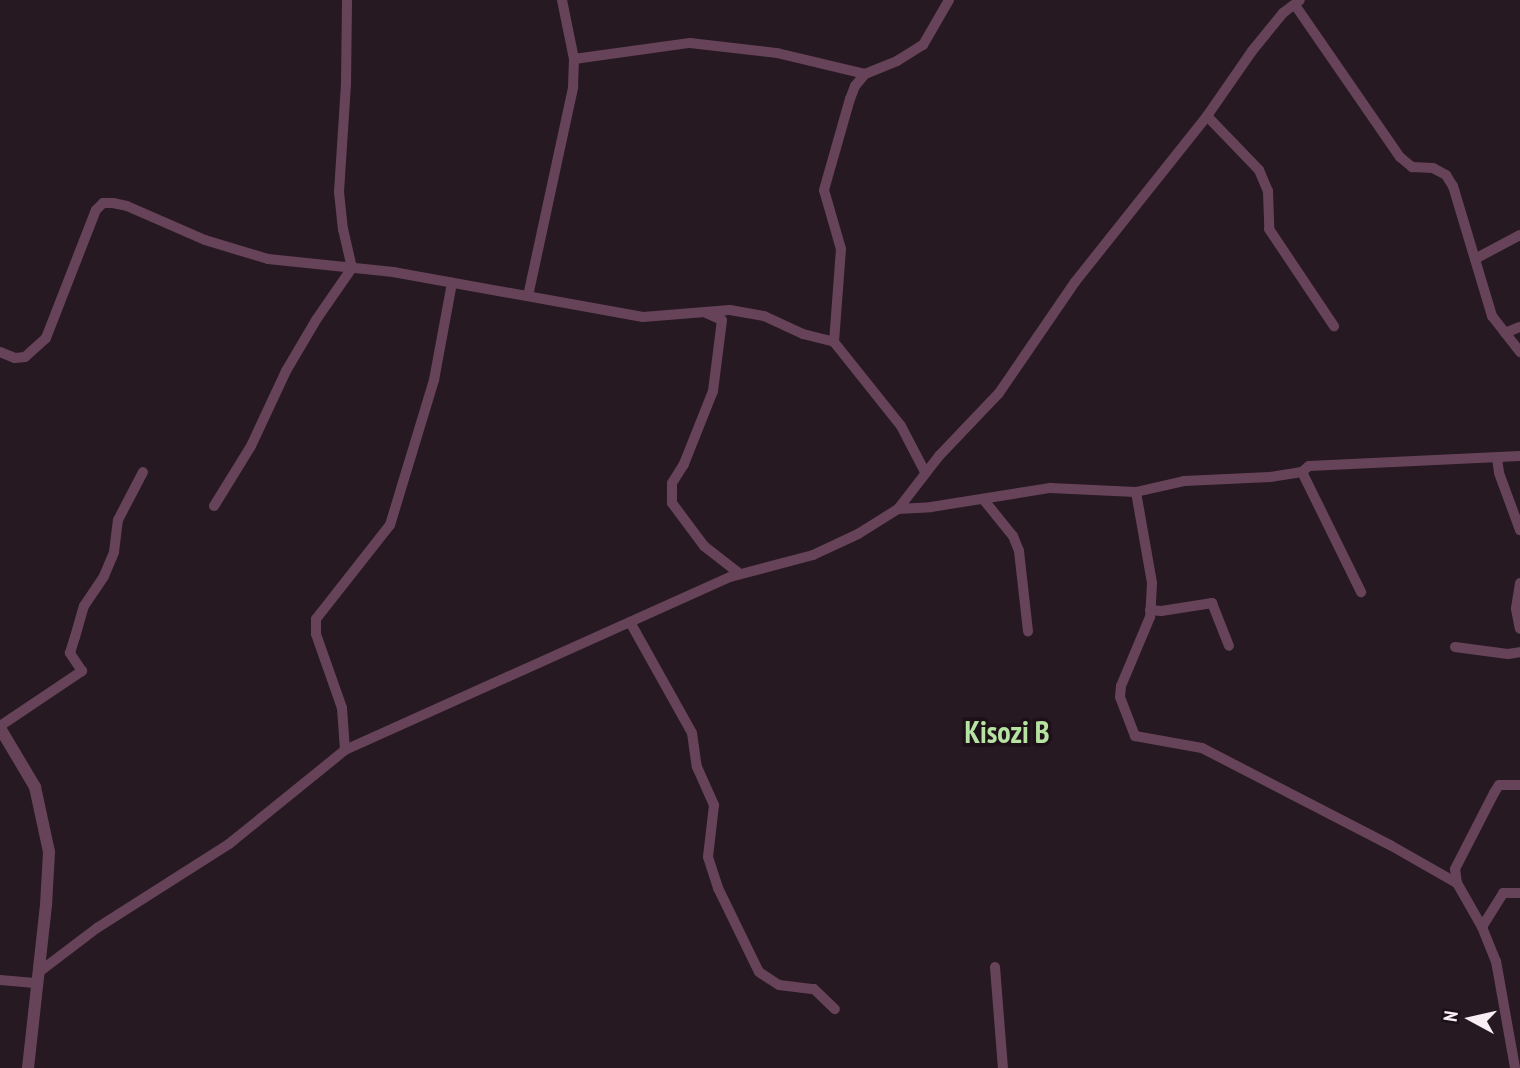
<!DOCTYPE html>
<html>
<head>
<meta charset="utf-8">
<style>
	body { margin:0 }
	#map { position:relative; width:1520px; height:1068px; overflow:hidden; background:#271922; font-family:"PT Sans Narrow",sans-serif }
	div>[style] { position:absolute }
	.minor>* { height:10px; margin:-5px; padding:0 5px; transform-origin:5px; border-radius:5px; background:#67435a }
	.tertiary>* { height:12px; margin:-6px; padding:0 6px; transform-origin:6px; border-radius:6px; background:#67435a }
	span { translate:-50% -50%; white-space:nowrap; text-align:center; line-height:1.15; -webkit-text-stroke:7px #1e1019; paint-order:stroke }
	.quarter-label { font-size:30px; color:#b6e3a1; font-weight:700 }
	.north { position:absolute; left:1436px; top:984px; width:70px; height:70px; -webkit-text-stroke:5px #1e1019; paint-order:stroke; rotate:278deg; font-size:19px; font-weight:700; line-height:28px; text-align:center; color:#f8eef4 }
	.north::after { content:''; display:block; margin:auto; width:24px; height:32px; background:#f8eef4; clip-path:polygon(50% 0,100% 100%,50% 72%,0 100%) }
</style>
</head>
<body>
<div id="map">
	<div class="minor">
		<i style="left:1295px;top:5px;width:185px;rotate:55.4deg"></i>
		<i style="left:1400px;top:157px;width:16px;rotate:40deg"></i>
		<i style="left:1412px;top:167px;width:21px;rotate:3deg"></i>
		<i style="left:1433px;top:168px;width:15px;rotate:28deg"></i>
		<i style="left:1446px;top:175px;width:13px;rotate:58deg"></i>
		<i style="left:1453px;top:186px;width:136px;rotate:73.3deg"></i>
		<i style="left:1492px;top:316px;width:46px;rotate:52.1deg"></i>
		<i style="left:574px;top:59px;width:117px;rotate:-7.9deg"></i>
		<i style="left:690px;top:43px;width:88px;rotate:6.6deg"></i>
		<i style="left:777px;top:53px;width:90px;rotate:13.4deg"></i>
		<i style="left:1207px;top:116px;width:75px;rotate:46.1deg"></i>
		<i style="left:1259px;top:170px;width:23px;rotate:67deg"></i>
		<i style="left:1268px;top:191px;width:38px;rotate:88deg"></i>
		<i style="left:1269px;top:229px;width:117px;rotate:56.2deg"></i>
		<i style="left:1475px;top:259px;width:51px;rotate:-28.1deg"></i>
		<i style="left:528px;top:296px;width:214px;rotate:-77.8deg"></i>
		<i style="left:573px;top:87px;width:28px;rotate:-88deg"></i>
		<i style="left:574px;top:59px;width:60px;rotate:-101.5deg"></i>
		<i style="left:706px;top:313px;width:17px;rotate:24deg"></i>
		<i style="left:722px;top:320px;width:72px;rotate:97.2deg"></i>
		<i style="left:713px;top:391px;width:79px;rotate:111.7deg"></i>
		<i style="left:684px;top:464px;width:22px;rotate:122deg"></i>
		<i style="left:672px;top:483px;width:20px;rotate:90deg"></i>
		<i style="left:672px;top:503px;width:54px;rotate:53.3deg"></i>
		<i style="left:704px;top:546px;width:46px;rotate:37.9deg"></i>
		<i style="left:1505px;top:333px;width:16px;rotate:-22deg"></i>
		<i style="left:834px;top:342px;width:93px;rotate:-85.7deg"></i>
		<i style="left:841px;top:249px;width:61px;rotate:-106.1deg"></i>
		<i style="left:824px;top:190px;width:95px;rotate:-74.1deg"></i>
		<i style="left:850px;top:99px;width:14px;rotate:-69deg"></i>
		<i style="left:855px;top:86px;width:16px;rotate:-50deg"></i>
		<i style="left:865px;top:74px;width:35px;rotate:-22deg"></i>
		<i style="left:897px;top:61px;width:31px;rotate:-32deg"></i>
		<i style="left:923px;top:45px;width:52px;rotate:-60deg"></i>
		<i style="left:0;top:352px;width:16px;rotate:22deg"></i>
		<i style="left:15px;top:358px;width:10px;rotate:-6deg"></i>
		<i style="left:25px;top:357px;width:28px;rotate:-42deg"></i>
		<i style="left:46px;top:338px;width:137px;rotate:-68.7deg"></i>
		<i style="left:96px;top:210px;width:10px;rotate:-45deg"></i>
		<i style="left:103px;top:203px;width:10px"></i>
		<i style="left:113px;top:203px;width:14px;rotate:12deg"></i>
		<i style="left:127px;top:206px;width:85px;rotate:23.6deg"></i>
		<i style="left:205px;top:240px;width:66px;rotate:16.8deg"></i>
		<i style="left:268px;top:259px;width:126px;rotate:5.9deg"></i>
		<i style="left:393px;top:272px;width:254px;rotate:10.2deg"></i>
		<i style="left:643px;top:317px;width:87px;rotate:-4.6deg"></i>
		<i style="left:730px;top:310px;width:35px;rotate:10deg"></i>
		<i style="left:764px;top:316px;width:43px;rotate:24.8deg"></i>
		<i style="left:803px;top:334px;width:32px;rotate:14deg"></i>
		<i style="left:834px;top:342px;width:107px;rotate:51.4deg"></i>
		<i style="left:901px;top:426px;width:52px;rotate:62.4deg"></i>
		<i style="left:1497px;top:458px;width:15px;rotate:82deg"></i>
		<i style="left:1499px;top:473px;width:61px;rotate:69.8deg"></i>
		<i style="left:1302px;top:472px;width:134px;rotate:63.8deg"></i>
		<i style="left:1136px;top:492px;width:92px;rotate:80deg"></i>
		<i style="left:1152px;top:583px;width:34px;rotate:93deg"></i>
		<i style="left:1150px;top:617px;width:75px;rotate:112.8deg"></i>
		<i style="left:1121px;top:686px;width:11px;rotate:95deg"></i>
		<i style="left:1120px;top:697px;width:42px;rotate:69deg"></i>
		<i style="left:1135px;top:736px;width:68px;rotate:10.2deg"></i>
		<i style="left:1202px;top:748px;width:212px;rotate:27.3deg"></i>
		<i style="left:1390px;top:845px;width:77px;rotate:29.6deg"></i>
		<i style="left:1457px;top:883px;width:14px;rotate:-98deg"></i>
		<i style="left:1455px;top:869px;width:85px;rotate:-62.8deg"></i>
		<i style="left:1494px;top:793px;width:9px;rotate:-58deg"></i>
		<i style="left:1499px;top:785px;width:21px"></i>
		<i style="left:983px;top:499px;width:48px;rotate:51deg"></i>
		<i style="left:1013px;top:536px;width:16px;rotate:68deg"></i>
		<i style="left:1019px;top:551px;width:81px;rotate:83.6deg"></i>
		<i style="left:214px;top:506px;width:70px;rotate:-58.3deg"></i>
		<i style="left:251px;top:446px;width:83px;rotate:-65deg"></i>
		<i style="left:286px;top:371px;width:59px;rotate:-59.5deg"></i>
		<i style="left:316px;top:320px;width:63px;rotate:-55.3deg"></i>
		<i style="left:352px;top:268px;width:39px;rotate:-103deg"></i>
		<i style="left:343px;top:230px;width:38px;rotate:-96deg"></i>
		<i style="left:339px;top:192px;width:108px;rotate:-86.3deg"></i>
		<i style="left:346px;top:84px;width:84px;rotate:-89.3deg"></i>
		<i style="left:898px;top:509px;width:33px;rotate:-3deg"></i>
		<i style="left:931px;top:507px;width:121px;rotate:-9.1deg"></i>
		<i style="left:1050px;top:488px;width:86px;rotate:2.7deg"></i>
		<i style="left:1136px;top:492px;width:49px;rotate:-12.9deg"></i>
		<i style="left:1184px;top:481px;width:86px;rotate:-2.7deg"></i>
		<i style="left:1270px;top:477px;width:32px;rotate:-9deg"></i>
		<i style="left:1302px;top:472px;width:9px;rotate:-41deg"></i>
		<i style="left:1309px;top:466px;width:211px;rotate:-2.7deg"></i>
		<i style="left:1520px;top:583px;width:26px;rotate:99deg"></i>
		<i style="left:1516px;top:609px;width:20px;rotate:79deg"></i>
		<i style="left:1150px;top:610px;width:11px;rotate:5deg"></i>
		<i style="left:1161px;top:611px;width:52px;rotate:-8.9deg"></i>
		<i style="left:1212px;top:603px;width:46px;rotate:68.4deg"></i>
		<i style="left:630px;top:622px;width:127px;rotate:60.8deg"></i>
		<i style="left:692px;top:733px;width:34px;rotate:82deg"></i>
		<i style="left:697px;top:767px;width:42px;rotate:65.9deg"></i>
		<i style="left:714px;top:805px;width:52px;rotate:96.6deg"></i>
		<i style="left:708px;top:857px;width:33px;rotate:72deg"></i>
		<i style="left:718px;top:888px;width:93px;rotate:64deg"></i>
		<i style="left:759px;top:972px;width:24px;rotate:33deg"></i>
		<i style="left:779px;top:985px;width:35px;rotate:7deg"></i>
		<i style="left:814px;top:989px;width:29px;rotate:44deg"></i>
		<i style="left:1455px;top:647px;width:53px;rotate:7.5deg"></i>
		<i style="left:1508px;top:654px;width:12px;rotate:-9deg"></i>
		<i style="left:0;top:726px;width:99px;rotate:-33.9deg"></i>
		<i style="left:82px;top:671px;width:22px;rotate:-124deg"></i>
		<i style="left:70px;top:653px;width:17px;rotate:-73deg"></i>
		<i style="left:75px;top:637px;width:32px;rotate:-74deg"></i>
		<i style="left:84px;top:606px;width:36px;rotate:-56deg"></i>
		<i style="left:104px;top:576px;width:26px;rotate:-67deg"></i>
		<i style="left:114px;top:552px;width:32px;rotate:-83deg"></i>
		<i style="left:118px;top:520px;width:54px;rotate:-62.5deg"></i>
		<i style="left:345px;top:750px;width:42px;rotate:-94.1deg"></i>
		<i style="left:342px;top:708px;width:78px;rotate:-109.4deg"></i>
		<i style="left:316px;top:634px;width:15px;rotate:-90deg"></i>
		<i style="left:316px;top:619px;width:120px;rotate:-51.8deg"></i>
		<i style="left:390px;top:525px;width:152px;rotate:-73.1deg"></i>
		<i style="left:434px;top:380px;width:99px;rotate:-79.5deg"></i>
		<i style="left:1457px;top:883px;width:51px;rotate:60.4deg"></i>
		<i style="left:1482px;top:927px;width:37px;rotate:68deg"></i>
		<i style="left:1496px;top:961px;width:109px;rotate:79.9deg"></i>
		<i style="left:1482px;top:927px;width:40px;rotate:-58deg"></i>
		<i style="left:1503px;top:893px;width:17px"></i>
		<i style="left:995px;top:967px;width:101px;rotate:85.5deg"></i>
		<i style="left:39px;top:972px;width:73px;rotate:-37.2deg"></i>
		<i style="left:97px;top:928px;width:156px;rotate:-32.5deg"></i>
		<i style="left:229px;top:844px;width:149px;rotate:-39deg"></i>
		<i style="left:345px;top:750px;width:422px;rotate:-24.2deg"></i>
		<i style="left:730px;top:577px;width:86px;rotate:-14.8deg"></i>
		<i style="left:813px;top:555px;width:50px;rotate:-25deg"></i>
		<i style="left:858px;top:534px;width:47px;rotate:-32deg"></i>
		<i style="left:898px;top:509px;width:67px;rotate:-52.3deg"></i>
		<i style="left:939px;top:456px;width:87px;rotate:-46.4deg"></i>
		<i style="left:999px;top:393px;width:135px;rotate:-55.6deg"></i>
		<i style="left:1075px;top:282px;width:212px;rotate:-51.5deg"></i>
		<i style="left:1207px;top:116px;width:79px;rotate:-55.3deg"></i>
		<i style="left:1252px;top:51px;width:49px;rotate:-50.8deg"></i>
		<i style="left:1283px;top:13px;width:21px;rotate:-37deg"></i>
		<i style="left:0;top:980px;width:38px;rotate:5deg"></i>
	</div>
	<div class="tertiary">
		<i style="left:0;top:728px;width:69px;rotate:59.3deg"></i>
		<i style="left:35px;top:787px;width:66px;rotate:77.8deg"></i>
		<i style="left:49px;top:852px;width:53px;rotate:93.2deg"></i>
		<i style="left:46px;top:905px;width:164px;rotate:96.3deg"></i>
	</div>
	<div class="quarter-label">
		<span style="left:1007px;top:732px">Kisozi B</span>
	</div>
	<div class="north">N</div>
</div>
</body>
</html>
